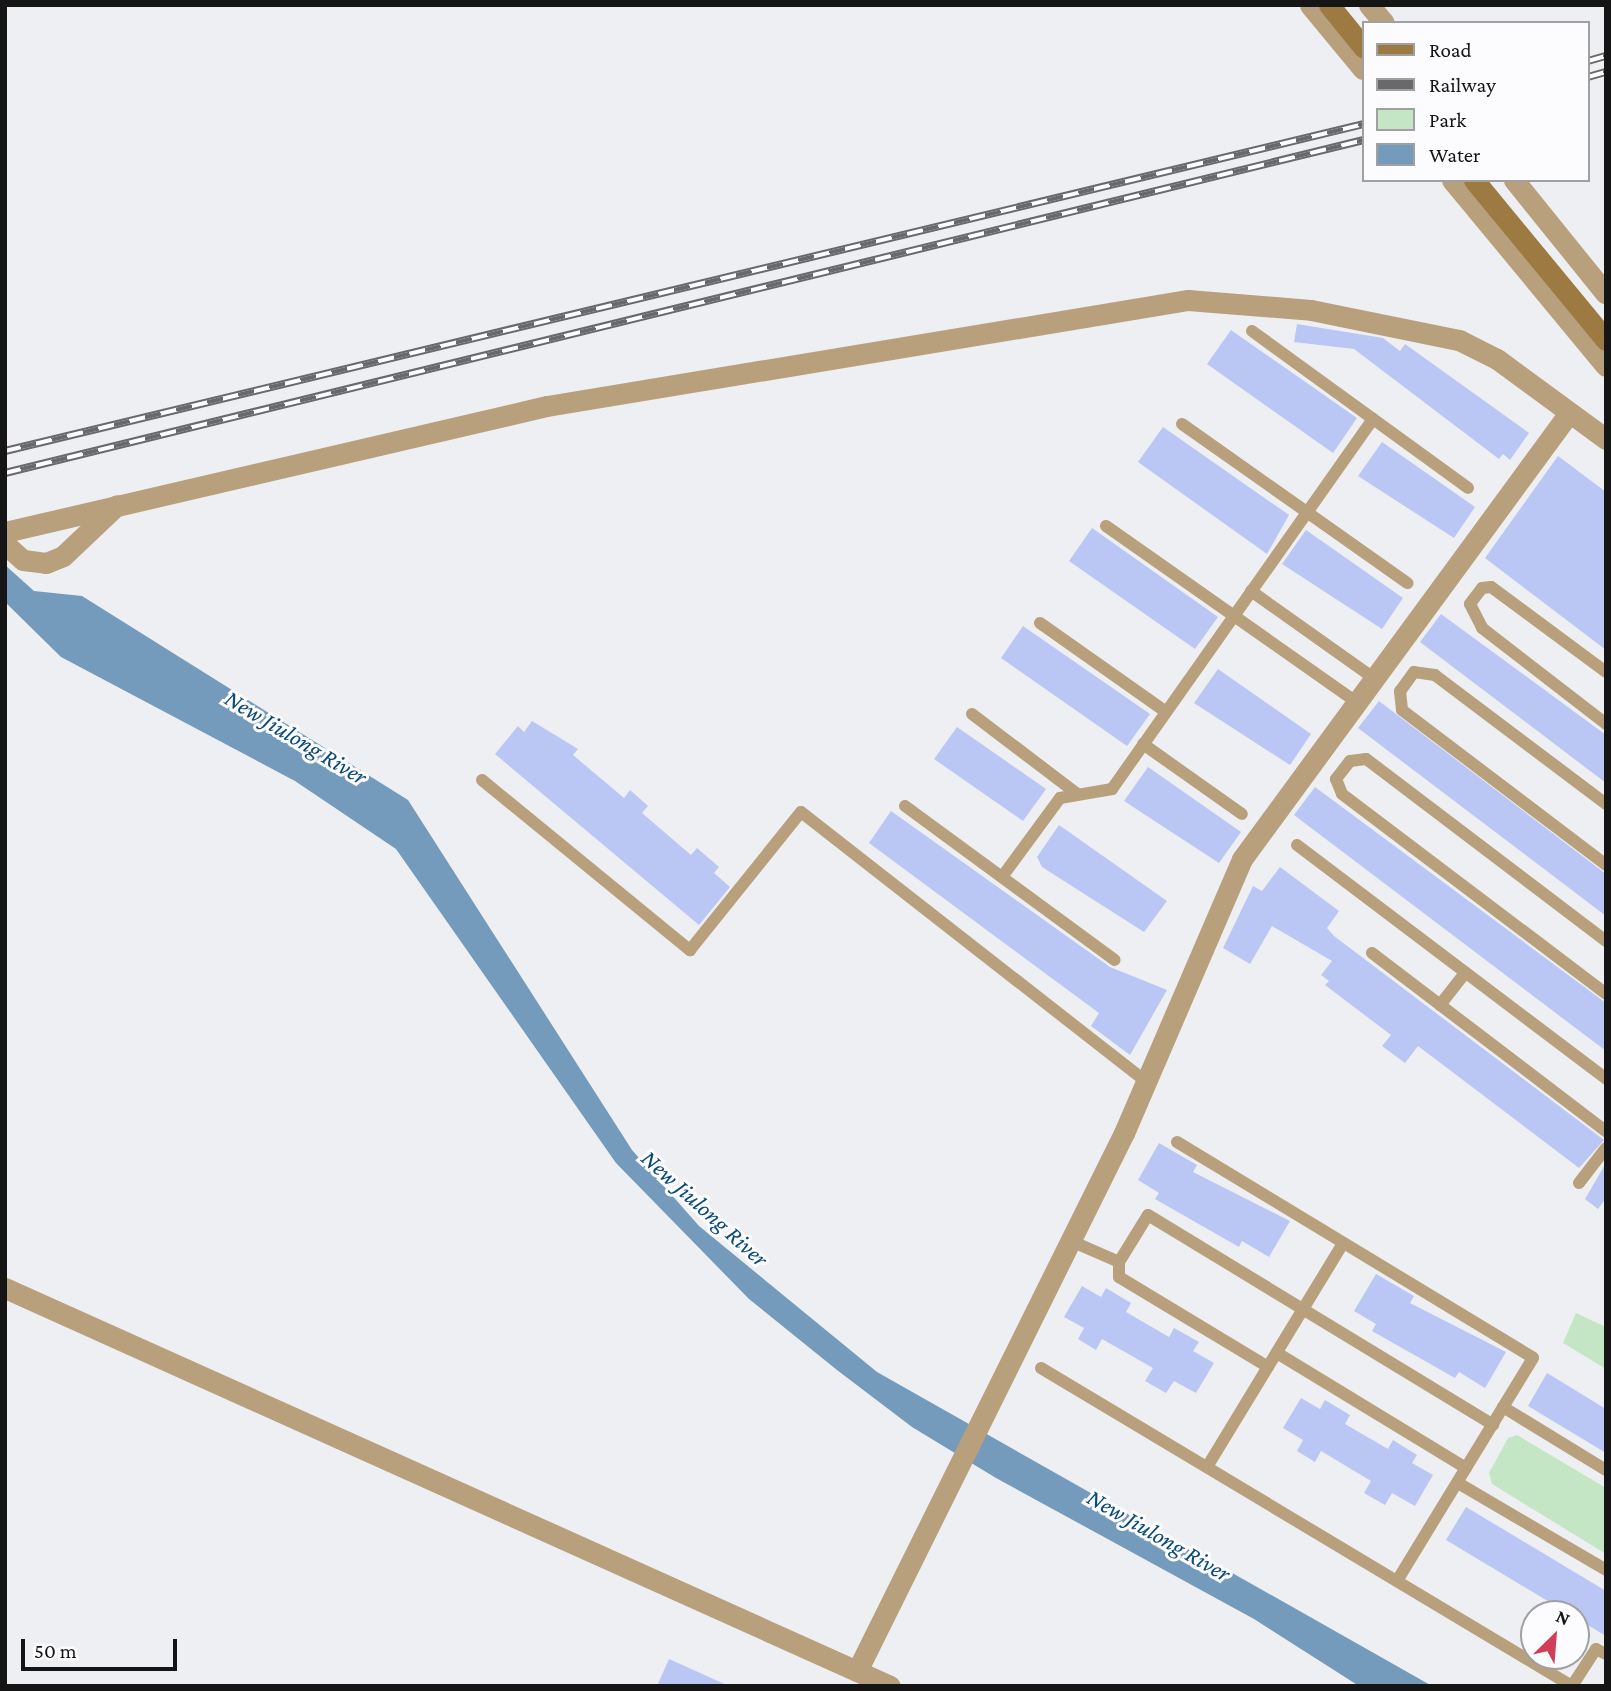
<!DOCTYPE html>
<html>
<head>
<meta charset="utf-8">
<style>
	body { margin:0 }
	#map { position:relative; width:1611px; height:1691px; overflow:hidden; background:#eeeff2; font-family:"Crimson Pro",serif }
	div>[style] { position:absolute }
	.green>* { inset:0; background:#c5e6c5 }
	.water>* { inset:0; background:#749abc }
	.building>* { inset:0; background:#bac7f4 }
	.service>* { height:12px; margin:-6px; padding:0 6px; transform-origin:6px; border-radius:6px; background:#b9a07d }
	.minor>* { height:21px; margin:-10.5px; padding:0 10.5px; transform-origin:10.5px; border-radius:10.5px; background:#b9a07d }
	.tertiary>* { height:21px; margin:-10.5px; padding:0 10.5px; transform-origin:10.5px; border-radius:10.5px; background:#b9a07d }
	.secondary>* { height:21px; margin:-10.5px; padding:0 10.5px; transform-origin:10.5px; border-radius:10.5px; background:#9d7a42 }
	.rail>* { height:8px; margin-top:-4px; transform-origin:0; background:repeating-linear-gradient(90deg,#fcfcff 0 16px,#69696b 0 32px); box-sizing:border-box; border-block:2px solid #69696b }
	span { translate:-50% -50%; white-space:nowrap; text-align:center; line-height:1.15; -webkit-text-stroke:6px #fcfcff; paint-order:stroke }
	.water-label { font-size:24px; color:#094975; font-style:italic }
	.frame { position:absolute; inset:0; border:7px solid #151516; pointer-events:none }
	.legend { position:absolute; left:1362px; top:21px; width:228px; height:161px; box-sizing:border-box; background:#fcfcff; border:2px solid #a0a0a2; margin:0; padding:9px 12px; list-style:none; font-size:21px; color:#151516 }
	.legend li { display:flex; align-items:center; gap:14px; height:35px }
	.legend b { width:35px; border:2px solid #a0a0a2 }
	.north { position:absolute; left:1520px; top:1600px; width:70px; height:70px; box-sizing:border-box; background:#fcfcff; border:2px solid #a0a0a2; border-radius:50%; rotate:25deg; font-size:19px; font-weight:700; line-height:28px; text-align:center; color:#151516 }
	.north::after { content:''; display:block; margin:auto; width:24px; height:32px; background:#cf3f58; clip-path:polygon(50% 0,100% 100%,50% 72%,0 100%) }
	.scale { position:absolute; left:21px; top:1639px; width:156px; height:32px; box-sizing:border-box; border:4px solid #151516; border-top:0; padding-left:9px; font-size:21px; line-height:24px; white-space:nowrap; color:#151516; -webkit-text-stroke:5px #fcfcff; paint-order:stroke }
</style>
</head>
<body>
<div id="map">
	<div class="green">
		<i style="clip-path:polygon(1576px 1313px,1606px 1327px,1606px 1369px,1563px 1343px)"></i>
		<i style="clip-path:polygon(1517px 1435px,1606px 1488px,1606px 1554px,1492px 1484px,1489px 1473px,1508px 1438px)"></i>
	</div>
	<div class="water">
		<i style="clip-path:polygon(5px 565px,34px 591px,82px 596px,408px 800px,632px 1150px,699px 1226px,877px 1372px,1432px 1686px,1359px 1686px,1254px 1619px,996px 1478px,912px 1427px,837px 1370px,749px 1299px,616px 1163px,396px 849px,295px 781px,61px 657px,5px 602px)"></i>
	</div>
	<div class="building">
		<i style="clip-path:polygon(1297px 324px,1383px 338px,1400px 351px,1405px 344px,1529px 433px,1510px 460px,1503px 454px,1499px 459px,1354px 349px,1294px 342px)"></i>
		<i style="clip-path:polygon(1231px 330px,1357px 418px,1333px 453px,1207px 364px)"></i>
		<i style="clip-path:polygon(1163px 427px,1289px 515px,1267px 554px,1138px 462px)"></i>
		<i style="clip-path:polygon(1382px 442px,1475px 507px,1454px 538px,1358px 476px)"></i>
		<i style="clip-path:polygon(1558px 456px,1606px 492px,1606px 650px,1485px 558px)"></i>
		<i style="clip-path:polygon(1092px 528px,1218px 617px,1195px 649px,1069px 561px)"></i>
		<i style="clip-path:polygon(1306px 530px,1403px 598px,1382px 629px,1282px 564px)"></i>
		<i style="clip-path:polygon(1441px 614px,1606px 735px,1606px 783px,1420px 642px)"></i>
		<i style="clip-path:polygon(1023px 626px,1150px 714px,1127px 746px,1001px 658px)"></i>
		<i style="clip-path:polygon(1218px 669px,1311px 734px,1290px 765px,1194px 703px)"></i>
		<i style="clip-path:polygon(1379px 701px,1606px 874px,1606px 916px,1358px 728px)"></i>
		<i style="clip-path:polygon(532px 721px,578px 749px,573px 755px,624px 798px,630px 790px,648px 806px,642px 813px,691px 855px,697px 848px,719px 867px,714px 873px,730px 887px,699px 925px,495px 754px,518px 726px,524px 732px)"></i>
		<i style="clip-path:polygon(957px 727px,1046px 789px,1023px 821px,934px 759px)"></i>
		<i style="clip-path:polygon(1148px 767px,1241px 832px,1219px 863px,1124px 801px)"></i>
		<i style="clip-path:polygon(1315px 787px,1606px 1003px,1606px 1051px,1294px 815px)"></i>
		<i style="clip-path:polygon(891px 811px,1110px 967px,1167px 990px,1130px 1055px,1091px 1026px,1099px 1013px,869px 843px)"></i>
		<i style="clip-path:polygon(1059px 825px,1167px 901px,1144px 932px,1042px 867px,1037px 857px)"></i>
		<i style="clip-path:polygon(1280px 867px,1339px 911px,1327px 928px,1334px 936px,1604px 1140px,1579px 1168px,1418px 1046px,1405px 1063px,1382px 1046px,1391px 1035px,1325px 985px,1329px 981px,1321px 975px,1332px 961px,1272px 926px,1250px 964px,1223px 948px,1253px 886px,1262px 891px)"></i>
		<i style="clip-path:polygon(1159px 1143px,1197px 1165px,1193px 1172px,1290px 1221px,1269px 1257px,1242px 1241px,1239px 1247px,1155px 1199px,1159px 1193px,1138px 1180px)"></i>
		<i style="clip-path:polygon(1606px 1163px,1606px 1198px,1598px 1209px,1585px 1199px)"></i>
		<i style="clip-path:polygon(1376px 1274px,1414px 1296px,1410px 1303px,1506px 1352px,1485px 1388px,1459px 1372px,1455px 1378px,1372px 1331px,1376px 1324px,1354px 1311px)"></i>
		<i style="clip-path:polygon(1082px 1286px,1101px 1297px,1106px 1288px,1131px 1303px,1126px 1312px,1169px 1337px,1174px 1328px,1199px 1342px,1193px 1351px,1214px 1363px,1196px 1393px,1174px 1381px,1166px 1393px,1145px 1381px,1153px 1368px,1102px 1339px,1096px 1350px,1078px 1339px,1084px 1328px,1064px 1317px)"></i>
		<i style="clip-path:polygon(1547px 1373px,1606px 1409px,1606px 1453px,1528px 1406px)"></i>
		<i style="clip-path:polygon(1301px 1398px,1320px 1409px,1325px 1400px,1350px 1415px,1345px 1424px,1388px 1449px,1393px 1440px,1417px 1455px,1412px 1463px,1433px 1475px,1415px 1506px,1392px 1493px,1385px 1505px,1364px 1493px,1371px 1481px,1321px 1451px,1315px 1462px,1297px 1451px,1303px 1440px,1283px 1428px)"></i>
		<i style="clip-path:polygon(1466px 1507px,1606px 1591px,1606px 1636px,1446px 1540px)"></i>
		<i style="clip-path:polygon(669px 1659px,729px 1686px,657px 1686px)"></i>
	</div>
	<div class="service">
		<i style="left:1252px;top:331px;width:267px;rotate:36deg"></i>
		<i style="left:1182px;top:424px;width:276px;rotate:35.2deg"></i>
		<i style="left:1106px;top:526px;width:304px;rotate:35.1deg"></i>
		<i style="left:1251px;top:591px;width:148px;rotate:35.4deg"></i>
		<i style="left:1040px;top:623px;width:154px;rotate:35.2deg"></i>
		<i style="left:1606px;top:672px;width:143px;rotate:-143.5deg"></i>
		<i style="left:1491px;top:587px;width:9px;rotate:174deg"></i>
		<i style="left:1482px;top:588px;width:20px;rotate:127deg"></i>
		<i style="left:1470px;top:604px;width:27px;rotate:63deg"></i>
		<i style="left:1482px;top:628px;width:157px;rotate:37.7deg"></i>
		<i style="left:972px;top:714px;width:131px;rotate:37.2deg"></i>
		<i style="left:1143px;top:744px;width:121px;rotate:35.3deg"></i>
		<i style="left:482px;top:780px;width:269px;rotate:39.3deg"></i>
		<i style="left:690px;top:950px;width:177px;rotate:-51.2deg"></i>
		<i style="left:801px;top:812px;width:439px;rotate:38deg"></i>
		<i style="left:1606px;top:804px;width:214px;rotate:-143deg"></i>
		<i style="left:1435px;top:675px;width:21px;rotate:-172deg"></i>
		<i style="left:1414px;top:672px;width:24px;rotate:126deg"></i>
		<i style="left:1400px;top:691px;width:19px;rotate:84deg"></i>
		<i style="left:1402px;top:710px;width:256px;rotate:37.2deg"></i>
		<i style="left:905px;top:806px;width:260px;rotate:36.3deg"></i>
		<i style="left:1297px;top:845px;width:388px;rotate:37.1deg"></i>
		<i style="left:1002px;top:877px;width:98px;rotate:-53.7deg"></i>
		<i style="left:1060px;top:798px;width:53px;rotate:-9.8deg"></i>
		<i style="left:1112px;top:789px;width:453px;rotate:-54.8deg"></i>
		<i style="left:1606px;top:941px;width:301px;rotate:-142.8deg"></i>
		<i style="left:1366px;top:759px;width:16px;rotate:173deg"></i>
		<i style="left:1350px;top:761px;width:23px;rotate:128deg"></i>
		<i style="left:1336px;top:779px;width:16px;rotate:68deg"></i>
		<i style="left:1342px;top:794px;width:331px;rotate:37.1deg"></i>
		<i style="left:1372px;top:953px;width:294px;rotate:37.3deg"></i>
		<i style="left:1440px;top:1005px;width:41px;rotate:-52deg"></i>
		<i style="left:1177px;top:1142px;width:416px;rotate:31.2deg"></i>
		<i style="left:1533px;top:1358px;width:261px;rotate:121.4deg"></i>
		<i style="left:1579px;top:1183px;width:44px;rotate:-52.4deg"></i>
		<i style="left:1071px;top:1241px;width:52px;rotate:23.6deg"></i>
		<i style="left:1119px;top:1262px;width:55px;rotate:-58.3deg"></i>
		<i style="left:1148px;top:1215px;width:404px;rotate:31.3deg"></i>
		<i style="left:1119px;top:1262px;width:15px;rotate:90deg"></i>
		<i style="left:1119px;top:1277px;width:174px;rotate:31.1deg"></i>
		<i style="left:1277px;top:1353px;width:221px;rotate:31.3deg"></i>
		<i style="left:1041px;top:1368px;width:619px;rotate:30.92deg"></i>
		<i style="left:1572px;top:1686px;width:44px;rotate:-57deg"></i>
		<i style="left:1596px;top:1649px;width:11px;rotate:27deg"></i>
		<i style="left:1503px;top:1407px;width:121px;rotate:31.5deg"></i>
		<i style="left:1207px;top:1467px;width:262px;rotate:-58.7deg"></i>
		<i style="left:1458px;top:1483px;width:172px;rotate:30.4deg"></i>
	</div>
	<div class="minor">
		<i style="left:1310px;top:5px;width:83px;rotate:50.4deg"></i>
		<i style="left:1369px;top:5px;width:23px;rotate:50deg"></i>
		<i style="left:1452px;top:180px;width:241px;rotate:50.4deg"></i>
		<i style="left:1514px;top:180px;width:146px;rotate:51.1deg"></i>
		<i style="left:5px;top:544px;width:24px;rotate:42deg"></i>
		<i style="left:23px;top:560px;width:23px;rotate:7deg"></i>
		<i style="left:46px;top:563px;width:18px;rotate:-22deg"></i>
		<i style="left:63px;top:556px;width:74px;rotate:-43.4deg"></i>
		<i style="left:857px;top:1671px;width:601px;rotate:-63.61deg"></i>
		<i style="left:1124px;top:1133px;width:298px;rotate:-66.7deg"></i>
		<i style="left:1242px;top:859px;width:553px;rotate:-53.75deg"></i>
	</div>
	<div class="tertiary">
		<i style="left:5px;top:532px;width:556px;rotate:-13.09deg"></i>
		<i style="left:547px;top:406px;width:650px;rotate:-9.39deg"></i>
		<i style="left:1188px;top:300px;width:123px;rotate:4.6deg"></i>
		<i style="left:1311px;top:310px;width:151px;rotate:11.5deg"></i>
		<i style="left:1459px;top:340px;width:42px;rotate:26.6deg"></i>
		<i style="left:1497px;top:359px;width:135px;rotate:36.3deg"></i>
		<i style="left:5px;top:1288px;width:970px;rotate:24.21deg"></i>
	</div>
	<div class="secondary">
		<i style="left:1329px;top:5px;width:55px;rotate:50.9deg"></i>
		<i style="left:1474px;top:180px;width:207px;rotate:50.5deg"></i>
	</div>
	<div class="rail">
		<i style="left:1588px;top:61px;width:19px;rotate:-16deg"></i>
		<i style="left:1588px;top:77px;width:19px;rotate:-16deg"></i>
		<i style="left:5px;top:451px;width:1398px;rotate:-13.53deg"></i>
		<i style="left:5px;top:473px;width:1399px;rotate:-13.77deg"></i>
	</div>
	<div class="water-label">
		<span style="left:296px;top:737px;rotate:31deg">New Jiulong River</span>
		<span style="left:705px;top:1208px;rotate:42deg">New Jiulong River</span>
		<span style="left:1159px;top:1535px;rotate:30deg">New Jiulong River</span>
	</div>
	<div class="frame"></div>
	<ul class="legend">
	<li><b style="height:9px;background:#9d7a42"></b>Road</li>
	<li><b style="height:9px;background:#69696b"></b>Railway</li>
	<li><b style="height:19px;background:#c5e6c5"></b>Park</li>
	<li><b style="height:19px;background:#749abc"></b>Water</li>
	</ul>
	<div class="north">N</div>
	<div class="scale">50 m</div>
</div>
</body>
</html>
